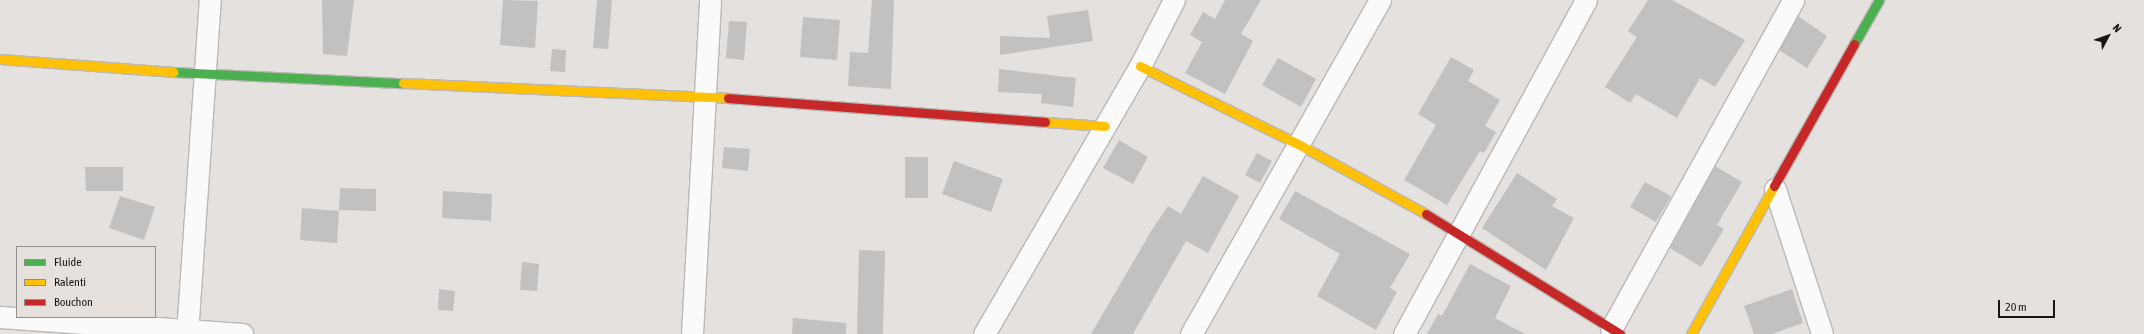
<!DOCTYPE html>
<html>
<head>
<meta charset="utf-8">
<style>
	body { margin:0 }
	#map { position:relative; width:2144px; height:334px; overflow:hidden; background:#e4e1df; font-family:"Asap Condensed",sans-serif }
	div>[style] { position:absolute }
	.building>* { inset:0; background:#c3c1bf }
	.roads { filter:drop-shadow(1px 0 #bab8b6) drop-shadow(-1px 0 #bab8b6) drop-shadow(0 1px #bab8b6) drop-shadow(0 -1px #bab8b6) }
	.street>* { height:21px; margin:-10.5px; padding:0 10.5px; transform-origin:10.5px; border-radius:10.5px; background:#fbfafa }
	.fast>* { height:9px; margin:-4.5px; padding:0 4.5px; transform-origin:4.5px; border-radius:4.5px; background:#4caf50 }
	.slow>* { height:9px; margin:-4.5px; padding:0 4.5px; transform-origin:4.5px; border-radius:4.5px; background:#ffc107 }
	.jam>* { height:9px; margin:-4.5px; padding:0 4.5px; transform-origin:4.5px; border-radius:4.5px; background:#c62828 }
	span { translate:-50% -50%; white-space:nowrap; text-align:center; line-height:1.15; -webkit-text-stroke:4px #e6e1dd; paint-order:stroke }
	.legend { position:absolute; left:16px; top:246px; width:140px; height:72px; box-sizing:border-box; background:#e6e1dd; border:1px solid #94908d; margin:0; padding:5px 7px; list-style:none; font-size:12px; color:#181615 }
	.legend li { display:flex; align-items:center; gap:8px; height:20px }
	.legend b { width:20px; border:1px solid #94908d }
	.north { position:absolute; left:2088px; top:16px; width:40px; height:40px; -webkit-text-stroke:3px #e6e1dd; paint-order:stroke; rotate:49deg; font-size:11px; font-weight:700; line-height:16px; text-align:center; color:#181615 }
	.north::after { content:''; display:block; margin:auto; width:14px; height:18px; background:#181615; clip-path:polygon(50% 0,100% 100%,50% 72%,0 100%) }
	.scale { position:absolute; left:1998px; top:300px; width:57px; height:18px; box-sizing:border-box; border:2px solid #181615; border-top:0; padding-left:5px; font-size:12px; line-height:14px; white-space:nowrap; color:#181615; -webkit-text-stroke:3px #e6e1dd; paint-order:stroke }
</style>
</head>
<body>
<div id="map">
	<div class="building">
		<i style="clip-path:polygon(322px 0,354px 0,347px 56px,323px 54px)"></i>
		<i style="clip-path:polygon(503px 0,538px 1px,535px 48px,500px 45px)"></i>
		<i style="clip-path:polygon(597px 0,612px 0,608px 49px,593px 48px)"></i>
		<i style="clip-path:polygon(872px 0,894px 0,891px 89px,848px 86px,850px 52px,868px 53px)"></i>
		<i style="clip-path:polygon(1225px 0,1261px 0,1241px 34px,1253px 41px,1225px 94px,1185px 73px,1202px 42px,1190px 35px,1203px 12px,1215px 19px)"></i>
		<i style="clip-path:polygon(1648px 0,1672px 0,1745px 40px,1715px 87px,1700px 78px,1677px 118px,1636px 94px,1630px 103px,1605px 87px,1637px 37px,1628px 31px)"></i>
		<i style="clip-path:polygon(1088px 10px,1093px 41px,1000px 55px,1000px 36px,1050px 38px,1047px 16px)"></i>
		<i style="clip-path:polygon(1798px 16px,1827px 36px,1807px 68px,1779px 50px)"></i>
		<i style="clip-path:polygon(803px 17px,840px 20px,837px 60px,800px 57px)"></i>
		<i style="clip-path:polygon(729px 21px,747px 22px,744px 60px,726px 58px)"></i>
		<i style="clip-path:polygon(552px 49px,566px 50px,565px 72px,550px 71px)"></i>
		<i style="clip-path:polygon(1451px 57px,1474px 70px,1468px 81px,1500px 100px,1485px 126px,1496px 132px,1484px 153px,1480px 151px,1447px 205px,1404px 180px,1436px 125px,1418px 114px)"></i>
		<i style="clip-path:polygon(1278px 58px,1316px 79px,1301px 107px,1262px 85px)"></i>
		<i style="clip-path:polygon(999px 69px,1076px 78px,1073px 107px,1041px 103px,1042px 94px,998px 92px)"></i>
		<i style="clip-path:polygon(1119px 140px,1148px 157px,1133px 184px,1103px 168px)"></i>
		<i style="clip-path:polygon(724px 147px,750px 149px,748px 171px,722px 168px)"></i>
		<i style="clip-path:polygon(1257px 153px,1272px 161px,1260px 183px,1245px 175px)"></i>
		<i style="clip-path:polygon(905px 157px,928px 157px,928px 198px,905px 198px)"></i>
		<i style="clip-path:polygon(954px 161px,1003px 179px,991px 212px,942px 194px)"></i>
		<i style="clip-path:polygon(1715px 166px,1742px 182px,1717px 225px,1724px 229px,1701px 267px,1670px 248px)"></i>
		<i style="clip-path:polygon(85px 167px,123px 167px,123px 191px,86px 191px)"></i>
		<i style="clip-path:polygon(1517px 173px,1557px 199px,1552px 206px,1574px 218px,1546px 270px,1482px 228px)"></i>
		<i style="clip-path:polygon(1203px 176px,1239px 196px,1208px 253px,1186px 241px,1133px 334px,1091px 334px,1153px 228px,1168px 206px,1181px 214px)"></i>
		<i style="clip-path:polygon(1645px 182px,1671px 196px,1656px 222px,1630px 207px)"></i>
		<i style="clip-path:polygon(340px 188px,376px 189px,376px 211px,339px 210px)"></i>
		<i style="clip-path:polygon(443px 191px,492px 194px,491px 221px,442px 218px)"></i>
		<i style="clip-path:polygon(1295px 191px,1410px 254px,1390px 288px,1397px 292px,1376px 330px,1317px 296px,1340px 254px,1279px 219px)"></i>
		<i style="clip-path:polygon(120px 196px,155px 207px,144px 240px,109px 228px)"></i>
		<i style="clip-path:polygon(302px 208px,339px 211px,337px 243px,300px 240px)"></i>
		<i style="clip-path:polygon(859px 250px,885px 251px,883px 334px,857px 334px)"></i>
		<i style="clip-path:polygon(522px 262px,539px 264px,537px 291px,520px 290px)"></i>
		<i style="clip-path:polygon(1470px 264px,1511px 286px,1495px 318px,1525px 334px,1427px 334px,1438px 314px,1442px 316px)"></i>
		<i style="clip-path:polygon(439px 289px,455px 291px,453px 311px,438px 310px)"></i>
		<i style="clip-path:polygon(1792px 289px,1803px 323px,1772px 334px,1754px 334px,1744px 306px)"></i>
		<i style="clip-path:polygon(793px 318px,846px 323px,846px 334px,792px 334px)"></i>
	</div>
	<div class="roads">
		<div class="street">
			<i style="left:1775px;top:189px;width:152px;rotate:72deg"></i>
			<i style="left:0;top:317px;width:243px;rotate:4deg"></i>
			<i style="left:1611px;top:329px;width:376px;rotate:-61deg"></i>
			<i style="left:187px;top:334px;width:335px;rotate:-86.1deg"></i>
			<i style="left:692px;top:334px;width:334px;rotate:-86.9deg"></i>
			<i style="left:984px;top:334px;width:310px;rotate:-59.8deg"></i>
			<i style="left:1140px;top:66px;width:74px;rotate:-62.7deg"></i>
			<i style="left:1191px;top:334px;width:384px;rotate:-60.5deg"></i>
			<i style="left:1404px;top:334px;width:380px;rotate:-61.4deg"></i>
		</div>
		<div class="fast">
			<i style="left:1854px;top:44px;width:51px;rotate:-60.4deg"></i>
			<i style="left:174px;top:72px;width:229px;rotate:2.8deg"></i>
		</div>
		<div class="slow">
			<i style="left:0;top:59px;width:174px;rotate:4.3deg"></i>
			<i style="left:1140px;top:66px;width:178px;rotate:26.3deg"></i>
			<i style="left:1300px;top:145px;width:144px;rotate:28.7deg"></i>
			<i style="left:403px;top:83px;width:325px;rotate:2.6deg"></i>
			<i style="left:1045px;top:122px;width:60px;rotate:3.8deg"></i>
			<i style="left:1691px;top:334px;width:170px;rotate:-60.7deg"></i>
		</div>
		<div class="jam">
			<i style="left:728px;top:98px;width:318px;rotate:4.3deg"></i>
			<i style="left:1774px;top:186px;width:163px;rotate:-60.6deg"></i>
			<i style="left:1426px;top:214px;width:228px;rotate:31.7deg"></i>
		</div>
	</div>
	<ul class="legend">
	<li><b style="height:5px;background:#4caf50"></b>Fluide</li>
	<li><b style="height:5px;background:#ffc107"></b>Ralenti</li>
	<li><b style="height:5px;background:#c62828"></b>Bouchon</li>
	</ul>
	<div class="north">N</div>
	<div class="scale">20 m</div>
</div>
</body>
</html>
